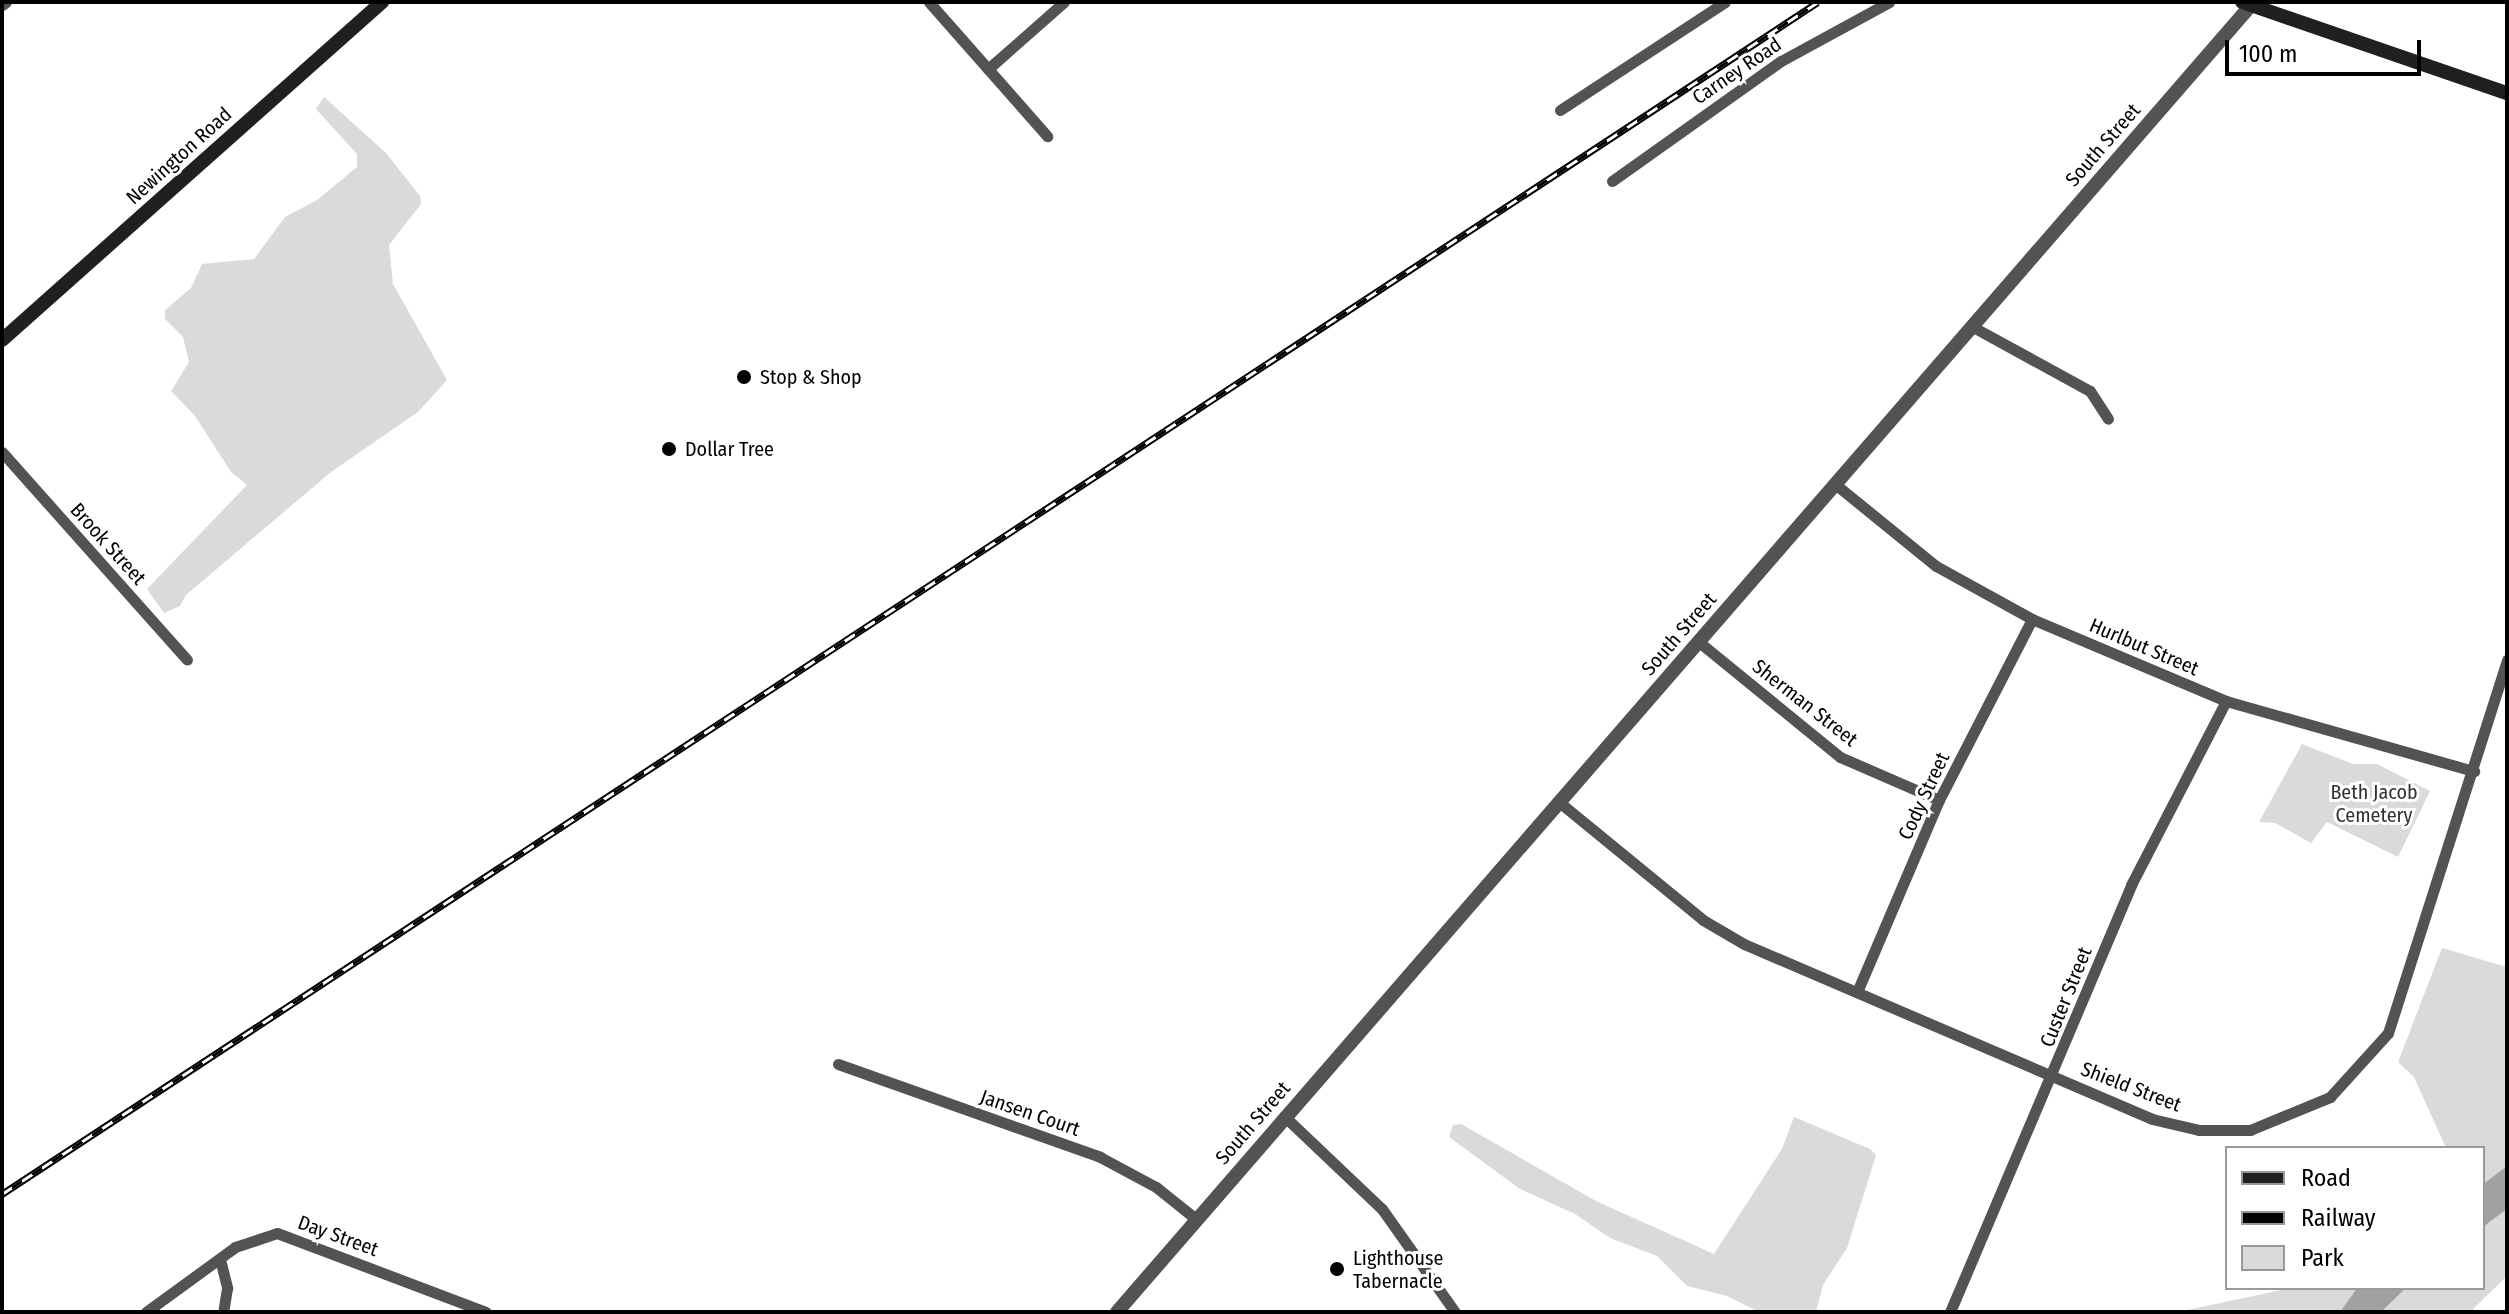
<!DOCTYPE html>
<html>
<head>
<meta charset="utf-8">
<style>
	body { margin:0 }
	#map { position:relative; width:2509px; height:1314px; overflow:hidden; background:#fff; font-family:"Fira Sans Condensed",sans-serif }
	div>[style] { position:absolute }
	.green>* { inset:0; background:#dadada }
	.water>* { inset:0; background:#a1a1a1 }
	.minor>* { height:11px; margin:-5.5px; padding:0 5.5px; transform-origin:5.5px; border-radius:5.5px; background:#535353 }
	.tertiary>* { height:14px; margin:-7px; padding:0 7px; transform-origin:7px; border-radius:7px; background:#535353 }
	.secondary>* { height:14px; margin:-7px; padding:0 7px; transform-origin:7px; border-radius:7px; background:#202020 }
	.rail>* { height:7px; margin-top:-3.5px; transform-origin:0; background:repeating-linear-gradient(90deg,#fff 0 12px,#000 0 24px); box-sizing:border-box; border-block:2px solid #000 }
	.dots>* { width:22px; height:22px; translate:-50% -50%; box-sizing:border-box; border:4px solid #fff; border-radius:50% }
	span { translate:-50% -50%; white-space:nowrap; text-align:center; line-height:1.15; -webkit-text-stroke:6px #fff; paint-order:stroke }
	.street-label { font-size:20px; color:#000 }
	.poi-label { font-size:20px; color:#000 }
	.left { translate:0 -50%; text-align:left }
	.park-label { font-size:20px; color:#313131 }
	.frame { position:absolute; inset:0; border:4px solid #000; pointer-events:none }
	.legend { position:absolute; left:2225px; top:1146px; width:260px; height:144px; box-sizing:border-box; background:#fff; border:2px solid #999; margin:0; padding:10px 14px; list-style:none; font-size:24px; color:#000 }
	.legend li { display:flex; align-items:center; gap:16px; height:40px }
	.legend b { width:40px; border:2px solid #999 }
	.scale { position:absolute; left:2225px; top:40px; width:196px; height:36px; box-sizing:border-box; border:4px solid #000; border-top:0; padding-left:10px; font-size:24px; line-height:28px; white-space:nowrap; color:#000; -webkit-text-stroke:6px #fff; paint-order:stroke }
</style>
</head>
<body>
<div id="map">
	<div class="green">
		<i style="clip-path:polygon(324px 97px,386px 153px,420px 196px,421px 204px,389px 245px,393px 284px,447px 380px,418px 412px,331px 472px,186px 595px,180px 606px,164px 613px,147px 589px,247px 485px,231px 472px,195px 416px,171px 391px,189px 362px,183px 337px,165px 319px,165px 310px,191px 288px,202px 264px,254px 259px,285px 217px,317px 200px,357px 167px,357px 154px,316px 109px)"></i>
		<i style="clip-path:polygon(2302px 744px,2353px 764px,2377px 764px,2430px 791px,2398px 857px,2327px 822px,2311px 843px,2275px 823px,2259px 822px)"></i>
		<i style="clip-path:polygon(2442px 948px,2507px 967px,2507px 1166px,2483px 1184px,2483px 1148px,2446px 1148px,2414px 1077px,2398px 1062px)"></i>
		<i style="clip-path:polygon(1794px 1117px,1870px 1149px,1876px 1155px,1847px 1248px,1823px 1285px,1816px 1312px,1759px 1312px,1727px 1296px,1687px 1286px,1657px 1256px,1610px 1238px,1575px 1214px,1520px 1189px,1449px 1137px,1453px 1125px,1461px 1124px,1596px 1201px,1714px 1254px,1782px 1149px)"></i>
		<i style="clip-path:polygon(2507px 1209px,2507px 1276px,2470px 1312px,2381px 1312px,2406px 1288px,2483px 1288px,2483px 1227px)"></i>
		<i style="clip-path:polygon(2290px 1288px,2357px 1288px,2340px 1312px,2178px 1312px)"></i>
	</div>
	<div class="water">
		<i style="clip-path:polygon(2507px 1166px,2507px 1209px,2483px 1227px,2483px 1184px)"></i>
		<i style="clip-path:polygon(2357px 1288px,2406px 1288px,2381px 1312px,2340px 1312px)"></i>
	</div>
	<div class="minor">
		<i style="left:929px;top:2px;width:179px;rotate:48.6deg"></i>
		<i style="left:2px;top:5px;width:5px;rotate:-37deg"></i>
		<i style="left:988px;top:69px;width:101px;rotate:-41.4deg"></i>
		<i style="left:1560px;top:110px;width:197px;rotate:-33.2deg"></i>
		<i style="left:1612px;top:181px;width:207px;rotate:-35.4deg"></i>
		<i style="left:1781px;top:61px;width:123px;rotate:-28.6deg"></i>
		<i style="left:1973px;top:327px;width:133px;rotate:28.7deg"></i>
		<i style="left:2090px;top:391px;width:33px;rotate:57deg"></i>
		<i style="left:2px;top:452px;width:278px;rotate:48.3deg"></i>
		<i style="left:1835px;top:484px;width:130px;rotate:39.1deg"></i>
		<i style="left:1936px;top:566px;width:110px;rotate:28.9deg"></i>
		<i style="left:2032px;top:619px;width:211px;rotate:22.9deg"></i>
		<i style="left:2226px;top:701px;width:258px;rotate:15.8deg"></i>
		<i style="left:1699px;top:642px;width:182px;rotate:39.2deg"></i>
		<i style="left:1840px;top:757px;width:108px;rotate:23.5deg"></i>
		<i style="left:1559px;top:802px;width:186px;rotate:39.3deg"></i>
		<i style="left:1703px;top:920px;width:48px;rotate:30.3deg"></i>
		<i style="left:1744px;top:944px;width:444px;rotate:23.2deg"></i>
		<i style="left:2152px;top:1119px;width:48px;rotate:13.2deg"></i>
		<i style="left:2199px;top:1130px;width:51px"></i>
		<i style="left:2250px;top:1130px;width:87px;rotate:-22.4deg"></i>
		<i style="left:2330px;top:1097px;width:86px;rotate:-47.8deg"></i>
		<i style="left:2388px;top:1033px;width:392px;rotate:-72.3deg"></i>
		<i style="left:1857px;top:992px;width:209px;rotate:-66.9deg"></i>
		<i style="left:1939px;top:800px;width:203px;rotate:-62.8deg"></i>
		<i style="left:838px;top:1064px;width:278px;rotate:19.5deg"></i>
		<i style="left:1100px;top:1157px;width:64px;rotate:28.2deg"></i>
		<i style="left:1156px;top:1187px;width:51px;rotate:38.7deg"></i>
		<i style="left:1284px;top:1116px;width:135px;rotate:43.5deg"></i>
		<i style="left:1382px;top:1209px;width:126px;rotate:54.7deg"></i>
		<i style="left:220px;top:1259px;width:30px;rotate:76deg"></i>
		<i style="left:227px;top:1288px;width:24px;rotate:99deg"></i>
		<i style="left:146px;top:1312px;width:110px;rotate:-36.1deg"></i>
		<i style="left:235px;top:1247px;width:44px;rotate:-18.4deg"></i>
		<i style="left:277px;top:1233px;width:223px;rotate:20.7deg"></i>
		<i style="left:1950px;top:1312px;width:464px;rotate:-67deg"></i>
		<i style="left:2131px;top:885px;width:207px;rotate:-62.7deg"></i>
	</div>
	<div class="tertiary">
		<i style="left:1117px;top:1312px;width:1730px;rotate:-49.05deg"></i>
	</div>
	<div class="secondary">
		<i style="left:2242px;top:2px;width:280px;rotate:19deg"></i>
		<i style="left:2px;top:340px;width:509px;rotate:-41.65deg"></i>
	</div>
	<div class="rail">
		<i style="left:2px;top:1194px;width:2172px;rotate:-33.28deg"></i>
	</div>
	<div class="dots">
		<i style="left:744px;top:377px;background:#000"></i>
		<i style="left:669px;top:449px;background:#000"></i>
		<i style="left:1337px;top:1269px;background:#000"></i>
	</div>
	<div class="street-label">
		<span style="left:1737px;top:71px;rotate:-34deg">Carney Road</span>
		<span style="left:2103px;top:145px;rotate:-49deg">South Street</span>
		<span style="left:179px;top:156px;rotate:-42deg">Newington Road</span>
		<span style="left:108px;top:544px;rotate:48deg">Brook Street</span>
		<span style="left:1679px;top:634px;rotate:-49deg">South Street</span>
		<span style="left:2144px;top:647px;rotate:23deg">Hurlbut Street</span>
		<span style="left:1805px;top:703px;rotate:38deg">Sherman Street</span>
		<span style="left:1924px;top:796px;rotate:-65deg">Cody Street</span>
		<span style="left:2066px;top:997px;rotate:-68deg">Custer Street</span>
		<span style="left:2131px;top:1087px;rotate:21deg">Shield Street</span>
		<span style="left:1030px;top:1113px;rotate:19deg">Jansen Court</span>
		<span style="left:1253px;top:1123px;rotate:-49deg">South Street</span>
		<span style="left:338px;top:1236px;rotate:20deg">Day Street</span>
	</div>
	<div class="poi-label">
		<span class="left" style="left:760px;top:377px">Stop &amp; Shop</span>
		<span class="left" style="left:685px;top:449px">Dollar Tree</span>
		<span class="left" style="left:1353px;top:1270px">Lighthouse<br>Tabernacle</span>
	</div>
	<div class="park-label">
		<span style="left:2374px;top:804px">Beth Jacob<br>Cemetery</span>
	</div>
	<div class="frame"></div>
	<ul class="legend">
	<li><b style="height:10px;background:#202020"></b>Road</li>
	<li><b style="height:10px;background:#000"></b>Railway</li>
	<li><b style="height:22px;background:#dadada"></b>Park</li>
	</ul>
	<div class="scale">100 m</div>
</div>
</body>
</html>
